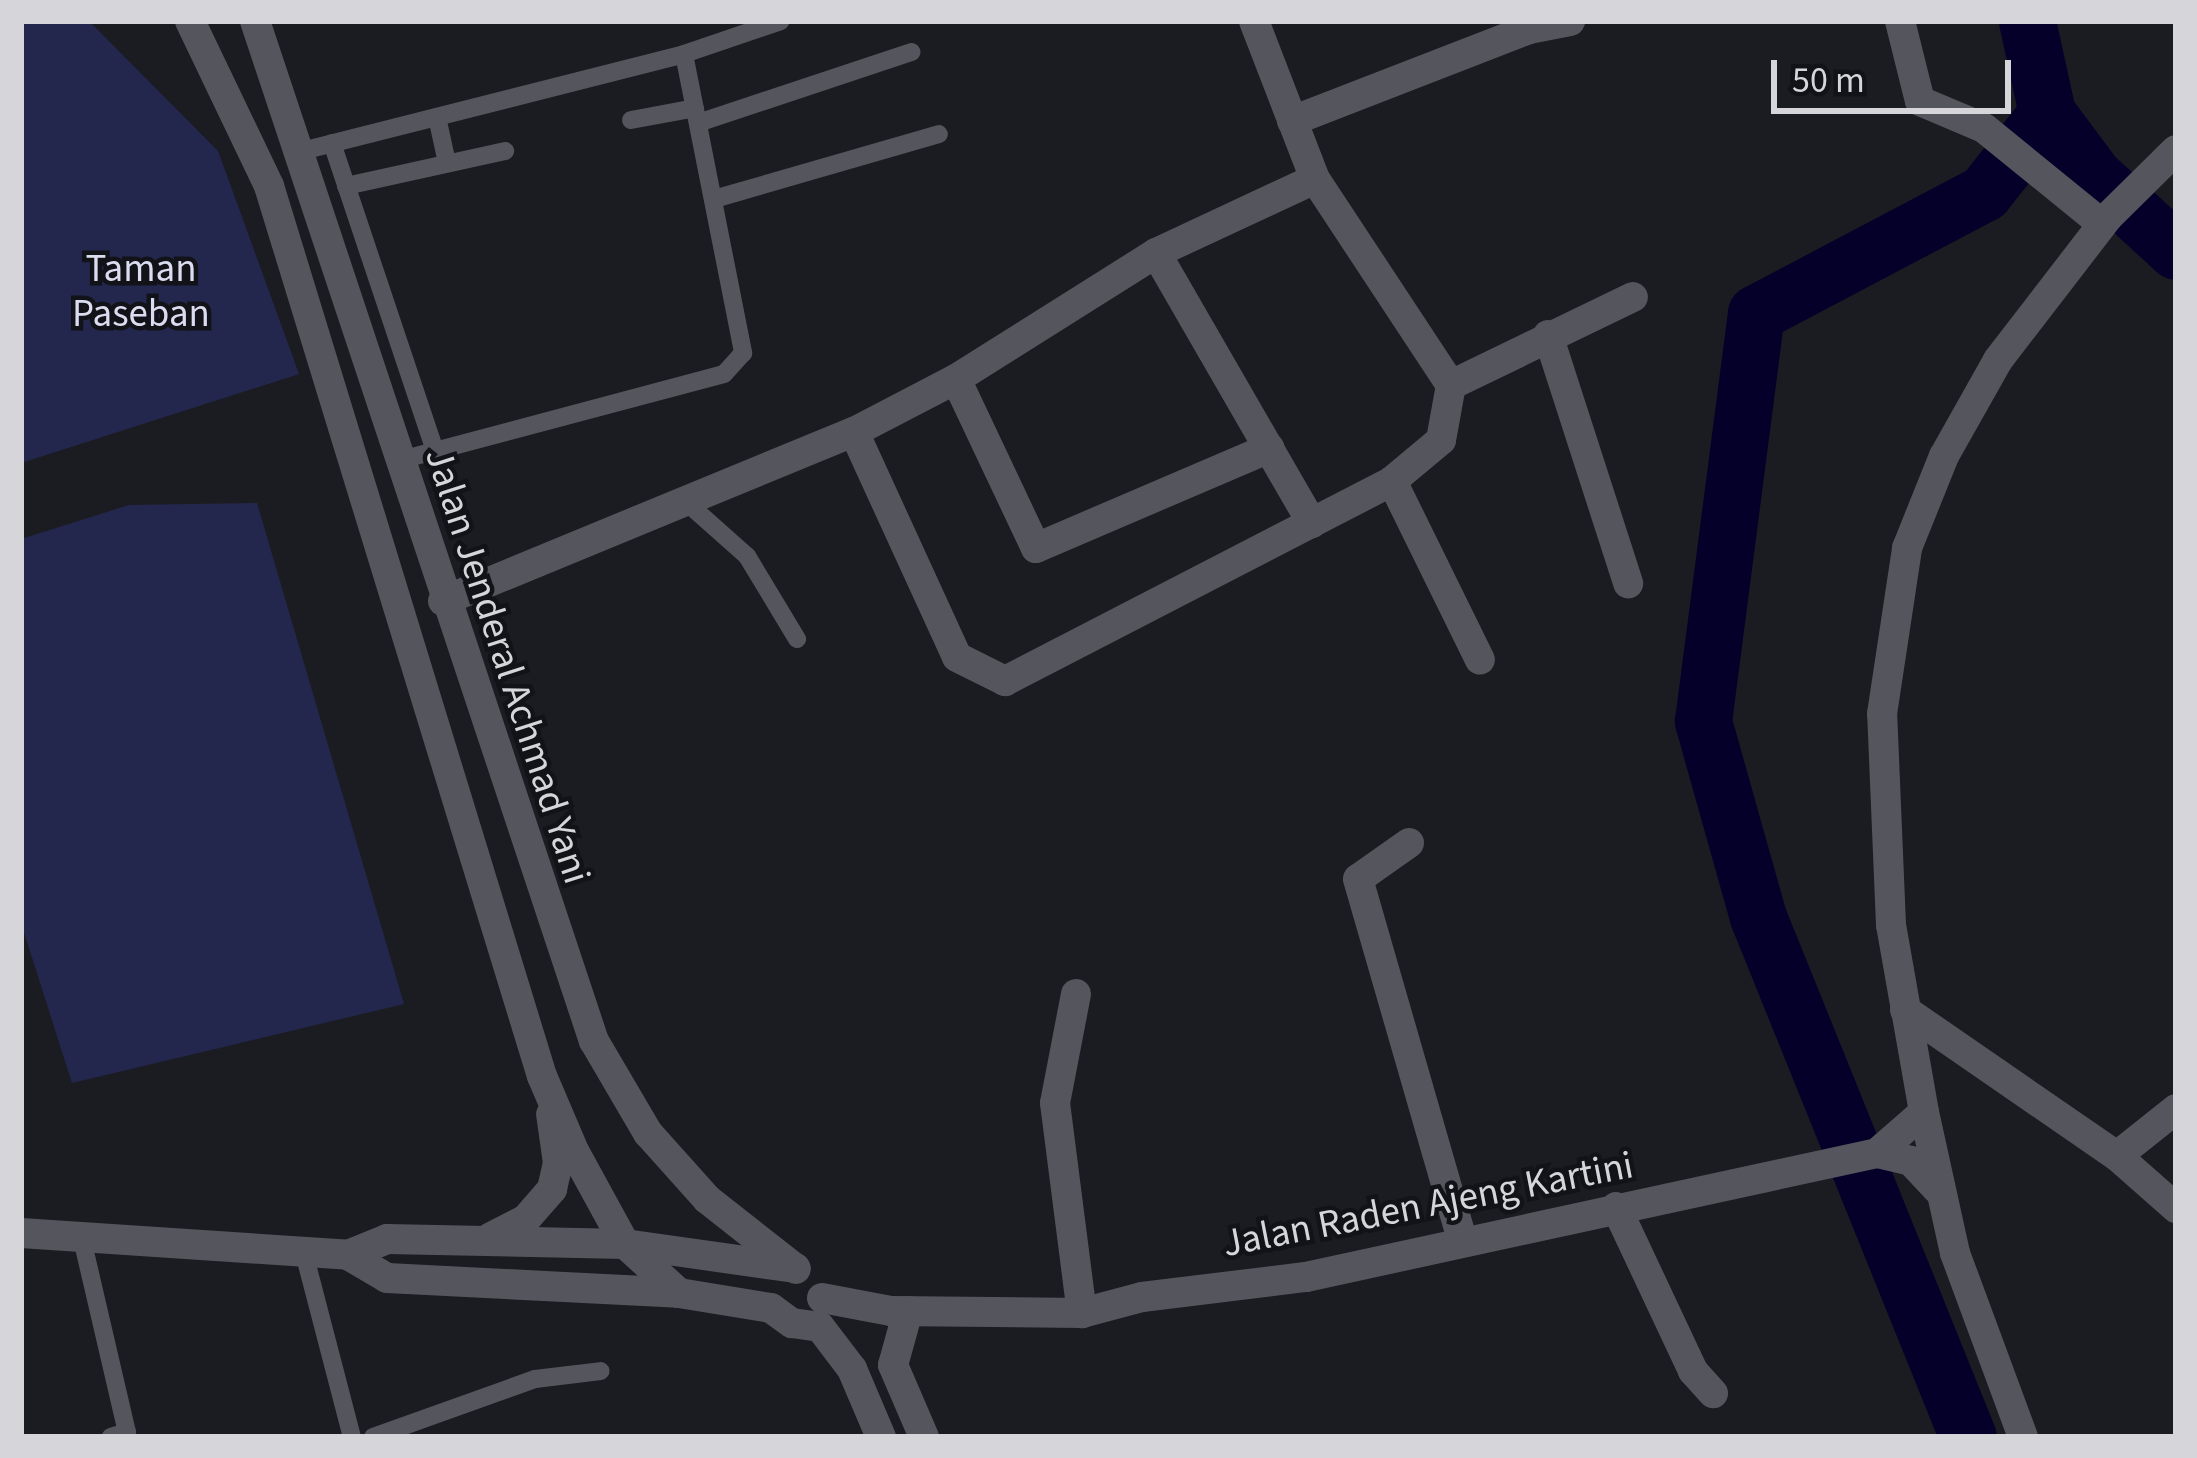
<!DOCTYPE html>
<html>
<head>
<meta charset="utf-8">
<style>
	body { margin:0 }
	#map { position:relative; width:2197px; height:1458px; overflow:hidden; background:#1b1c22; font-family:"Source Sans 3",sans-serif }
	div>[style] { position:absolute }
	.green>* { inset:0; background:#24274d }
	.river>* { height:57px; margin:-28.5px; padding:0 28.5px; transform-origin:28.5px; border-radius:28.5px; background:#050029 }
	.service>* { height:18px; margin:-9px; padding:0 9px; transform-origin:9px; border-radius:9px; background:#55565d }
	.minor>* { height:30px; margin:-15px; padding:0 15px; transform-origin:15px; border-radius:15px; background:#55565d }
	.tertiary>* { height:30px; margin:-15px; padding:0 15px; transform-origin:15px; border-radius:15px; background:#55565d }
	.secondary>* { height:30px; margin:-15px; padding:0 15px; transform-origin:15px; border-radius:15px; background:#55565d }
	span { translate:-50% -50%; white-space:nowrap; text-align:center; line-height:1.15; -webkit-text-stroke:9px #121318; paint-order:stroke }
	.park-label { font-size:39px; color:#daddef }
	.street-label { font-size:39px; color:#d6d6da }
	.frame { position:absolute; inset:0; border:24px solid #d6d6da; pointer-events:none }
	.scale { position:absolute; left:1771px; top:60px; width:240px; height:54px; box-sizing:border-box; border:6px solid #d6d6da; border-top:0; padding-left:15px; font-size:36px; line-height:42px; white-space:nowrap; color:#d6d6da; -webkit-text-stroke:9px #121318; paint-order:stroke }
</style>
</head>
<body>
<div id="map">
	<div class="green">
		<i style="clip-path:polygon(21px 21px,89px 21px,218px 151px,299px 374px,21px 463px)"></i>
		<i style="clip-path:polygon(257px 503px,404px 1004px,72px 1083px,21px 923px,21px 539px,129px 505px)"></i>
	</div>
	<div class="river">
		<i style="left:2027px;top:21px;width:94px;rotate:77.7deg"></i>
		<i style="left:2047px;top:113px;width:79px;rotate:53.3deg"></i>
		<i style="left:2094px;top:176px;width:111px;rotate:42.4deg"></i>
		<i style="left:1968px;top:1437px;width:561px;rotate:-111.99deg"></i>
		<i style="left:1758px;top:917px;width:204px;rotate:-105.7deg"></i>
		<i style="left:1703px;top:721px;width:411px;rotate:-82.6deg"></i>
		<i style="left:1756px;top:313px;width:258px;rotate:-27.8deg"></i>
		<i style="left:1984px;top:193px;width:102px;rotate:-51.8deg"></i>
	</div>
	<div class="service">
		<i style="left:684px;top:54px;width:102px;rotate:-18.8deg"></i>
		<i style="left:437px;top:117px;width:47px;rotate:77.7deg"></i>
		<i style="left:631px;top:120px;width:65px;rotate:-10.6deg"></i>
		<i style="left:698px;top:123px;width:225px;rotate:-18.4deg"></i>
		<i style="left:332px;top:143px;width:325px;rotate:71.5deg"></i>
		<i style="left:302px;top:151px;width:394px;rotate:-14.2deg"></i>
		<i style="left:684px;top:54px;width:305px;rotate:78.8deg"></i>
		<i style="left:743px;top:353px;width:28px;rotate:132deg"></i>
		<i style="left:724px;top:374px;width:335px;rotate:165.1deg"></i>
		<i style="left:346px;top:186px;width:163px;rotate:-12.4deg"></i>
		<i style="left:714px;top:199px;width:234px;rotate:-16.1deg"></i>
		<i style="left:685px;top:501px;width:83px;rotate:41.6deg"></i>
		<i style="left:747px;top:556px;width:97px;rotate:58.9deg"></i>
		<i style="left:82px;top:1239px;width:198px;rotate:76.9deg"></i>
		<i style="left:127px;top:1432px;width:17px;rotate:163deg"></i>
		<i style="left:304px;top:1253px;width:190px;rotate:75.4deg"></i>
		<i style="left:373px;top:1437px;width:172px;rotate:-19.7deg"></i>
		<i style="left:535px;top:1379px;width:66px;rotate:-6.9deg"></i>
	</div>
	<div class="minor">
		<i style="left:1254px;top:21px;width:169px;rotate:68.9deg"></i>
		<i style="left:1315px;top:179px;width:247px;rotate:56.6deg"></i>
		<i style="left:1900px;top:21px;width:82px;rotate:76deg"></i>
		<i style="left:1920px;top:101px;width:69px;rotate:22.9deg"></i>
		<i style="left:1984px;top:128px;width:152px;rotate:39.1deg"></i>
		<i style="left:1292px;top:121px;width:254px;rotate:-21.2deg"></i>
		<i style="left:1529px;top:29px;width:42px;rotate:-11deg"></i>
		<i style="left:1156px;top:253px;width:312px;rotate:60deg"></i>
		<i style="left:1548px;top:335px;width:261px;rotate:72.1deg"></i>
		<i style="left:956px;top:379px;width:187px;rotate:64.7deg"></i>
		<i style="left:1036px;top:548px;width:254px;rotate:-23.2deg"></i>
		<i style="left:854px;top:432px;width:247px;rotate:65.4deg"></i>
		<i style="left:957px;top:657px;width:54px;rotate:26.6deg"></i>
		<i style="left:1005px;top:681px;width:436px;rotate:-27.3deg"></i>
		<i style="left:1392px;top:481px;width:64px;rotate:-39.9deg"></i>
		<i style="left:1441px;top:440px;width:56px;rotate:-79.7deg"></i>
		<i style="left:1451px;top:385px;width:202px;rotate:-25.8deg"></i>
		<i style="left:1392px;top:481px;width:199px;rotate:63.8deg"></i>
		<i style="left:443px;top:601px;width:444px;rotate:-22.4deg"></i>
		<i style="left:854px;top:432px;width:115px;rotate:-27.5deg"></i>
		<i style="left:956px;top:379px;width:236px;rotate:-32.2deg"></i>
		<i style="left:1156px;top:253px;width:175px;rotate:-25deg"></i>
		<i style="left:1409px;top:843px;width:62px;rotate:144.8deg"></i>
		<i style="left:1358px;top:879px;width:376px;rotate:73.9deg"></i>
		<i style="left:1076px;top:994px;width:111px;rotate:100.9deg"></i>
		<i style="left:1055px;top:1103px;width:212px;rotate:82.7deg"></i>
		<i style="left:1905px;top:1010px;width:257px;rotate:34.6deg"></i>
		<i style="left:2117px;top:1156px;width:79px;rotate:41.4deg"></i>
		<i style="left:2117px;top:1156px;width:75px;rotate:-38.5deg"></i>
		<i style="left:1616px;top:1207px;width:181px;rotate:64.8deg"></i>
		<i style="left:1693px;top:1371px;width:30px;rotate:48deg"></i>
		<i style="left:908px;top:1311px;width:56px;rotate:105.5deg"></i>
		<i style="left:893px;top:1365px;width:78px;rotate:66.7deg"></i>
	</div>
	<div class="tertiary">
		<i style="left:255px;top:21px;width:1075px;rotate:71.62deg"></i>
		<i style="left:594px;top:1041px;width:107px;rotate:59.6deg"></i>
		<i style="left:648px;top:1133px;width:89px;rotate:48.2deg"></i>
		<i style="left:707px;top:1199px;width:113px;rotate:38.2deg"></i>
		<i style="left:1877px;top:1153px;width:62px;rotate:-41.1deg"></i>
		<i style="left:21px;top:1233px;width:328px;rotate:3.8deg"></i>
		<i style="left:348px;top:1255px;width:42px;rotate:-22.3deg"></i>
		<i style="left:387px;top:1239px;width:238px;rotate:1.2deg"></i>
		<i style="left:625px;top:1244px;width:172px;rotate:8deg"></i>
		<i style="left:491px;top:1237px;width:39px;rotate:-27deg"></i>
		<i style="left:526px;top:1219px;width:40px;rotate:-49deg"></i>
		<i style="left:552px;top:1189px;width:27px;rotate:-77deg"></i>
		<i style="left:558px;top:1163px;width:49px;rotate:-98.1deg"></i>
		<i style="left:348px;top:1255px;width:45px;rotate:30.5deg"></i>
		<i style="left:387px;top:1278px;width:292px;rotate:2.9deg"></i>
		<i style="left:822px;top:1298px;width:70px;rotate:10.7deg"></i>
		<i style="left:891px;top:1311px;width:191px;rotate:0.6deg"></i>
		<i style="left:1082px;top:1313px;width:62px;rotate:-14.9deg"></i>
		<i style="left:1142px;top:1297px;width:165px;rotate:-7deg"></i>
		<i style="left:1306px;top:1277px;width:584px;rotate:-12.25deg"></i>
		<i style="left:1877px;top:1153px;width:35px;rotate:13deg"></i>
		<i style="left:1911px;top:1161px;width:38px;rotate:47deg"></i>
		<i style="left:2023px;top:1437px;width:196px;rotate:-110.3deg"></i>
		<i style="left:1955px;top:1253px;width:144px;rotate:-102.4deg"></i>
		<i style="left:1924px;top:1112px;width:190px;rotate:-100deg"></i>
		<i style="left:1891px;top:925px;width:211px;rotate:-92.4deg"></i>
		<i style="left:1882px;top:714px;width:168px;rotate:-81.4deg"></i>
		<i style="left:1907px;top:548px;width:99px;rotate:-68.1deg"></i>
		<i style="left:1944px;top:456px;width:110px;rotate:-60.6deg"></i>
		<i style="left:1998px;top:360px;width:180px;rotate:-52.4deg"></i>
		<i style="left:2108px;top:217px;width:95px;rotate:-44.6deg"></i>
	</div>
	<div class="secondary">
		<i style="left:190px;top:21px;width:183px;rotate:64.4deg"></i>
		<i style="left:269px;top:186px;width:931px;rotate:72.95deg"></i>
		<i style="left:542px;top:1076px;width:82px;rotate:66.9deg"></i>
		<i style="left:574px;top:1151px;width:106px;rotate:61.3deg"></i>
		<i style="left:625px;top:1244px;width:73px;rotate:42.2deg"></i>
		<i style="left:679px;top:1293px;width:93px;rotate:9.3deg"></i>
		<i style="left:771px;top:1308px;width:26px;rotate:36deg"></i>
		<i style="left:792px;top:1323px;width:28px;rotate:8deg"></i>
		<i style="left:820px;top:1327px;width:53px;rotate:52.7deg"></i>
		<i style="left:852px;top:1369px;width:74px;rotate:66.9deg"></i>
	</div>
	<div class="park-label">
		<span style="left:141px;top:292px">Taman<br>Paseban</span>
	</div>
	<div class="street-label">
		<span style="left:507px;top:666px;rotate:72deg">Jalan Jenderal Achmad Yani</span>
		<span style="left:1428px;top:1205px;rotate:-11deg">Jalan Raden Ajeng Kartini</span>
	</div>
	<div class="frame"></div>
	<div class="scale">50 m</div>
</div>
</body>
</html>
